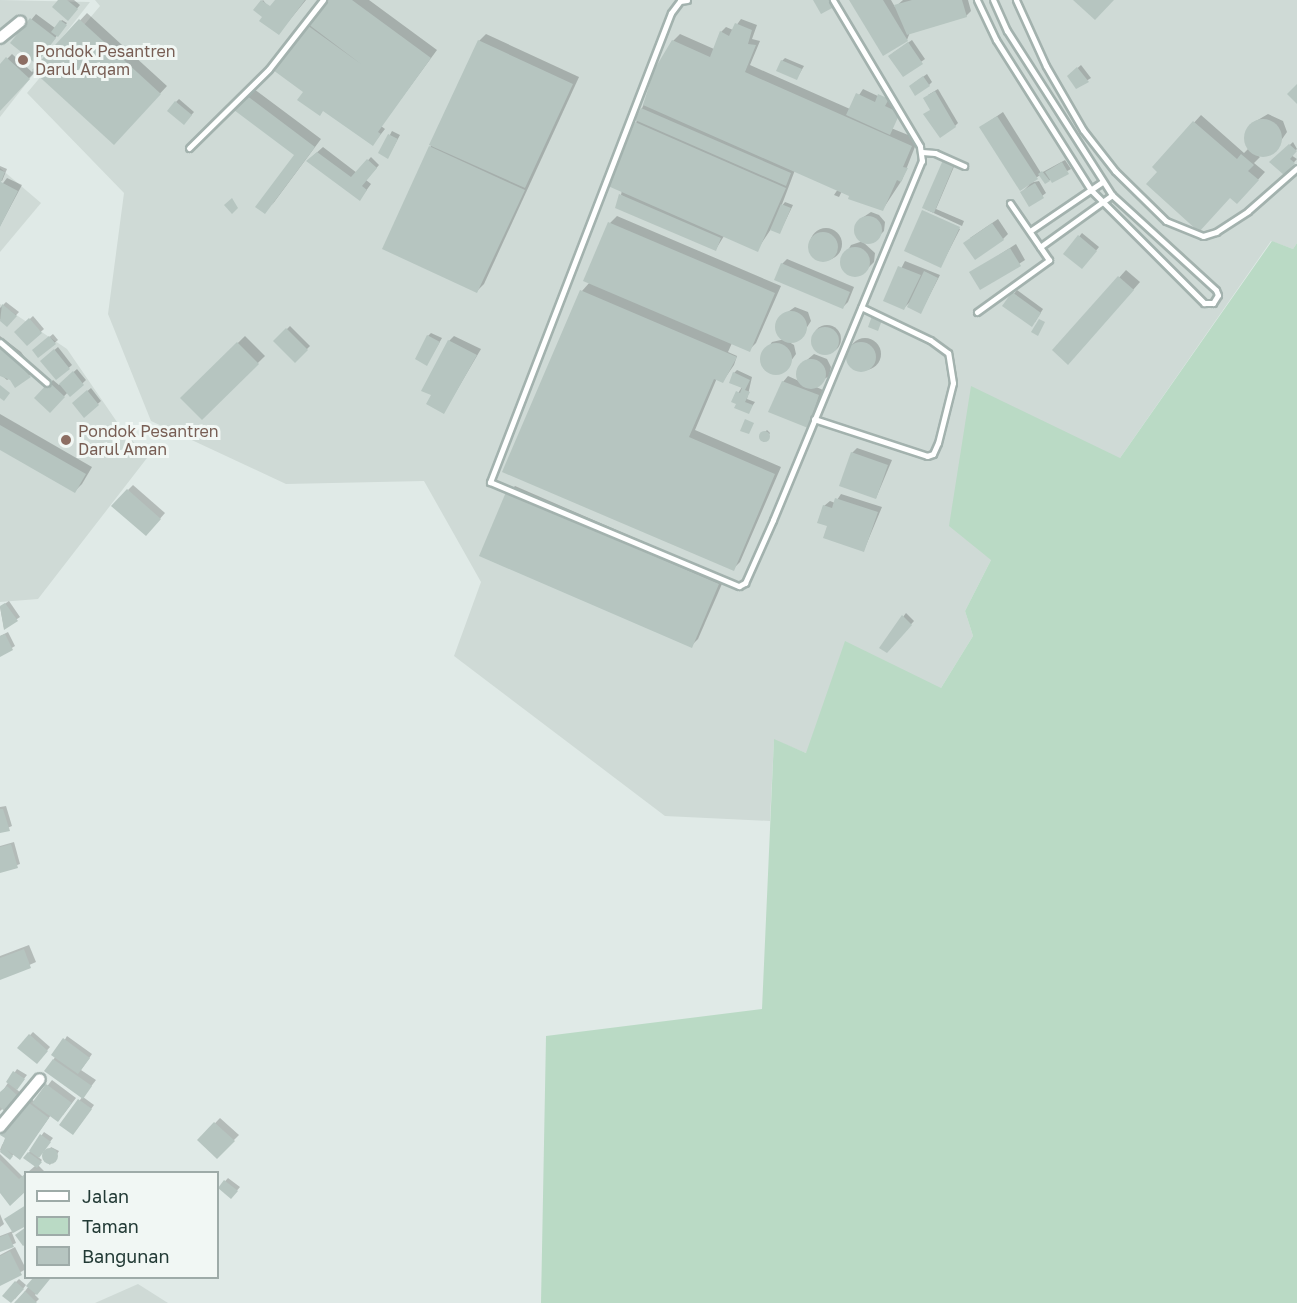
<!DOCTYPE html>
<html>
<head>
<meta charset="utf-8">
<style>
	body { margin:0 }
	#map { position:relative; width:1297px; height:1303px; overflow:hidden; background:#e0eae7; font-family:"Golos Text",sans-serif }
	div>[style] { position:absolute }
	.built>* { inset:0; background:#cfdad6 }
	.green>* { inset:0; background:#badac5 }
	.shadow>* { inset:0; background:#0003 }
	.round { border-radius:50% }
	.building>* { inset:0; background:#b6c5c0 }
	.roads { filter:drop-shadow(2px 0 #a3b2ae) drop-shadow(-2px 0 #a3b2ae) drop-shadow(0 2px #a3b2ae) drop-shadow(0 -2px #a3b2ae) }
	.service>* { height:5px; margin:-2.5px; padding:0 2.5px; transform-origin:2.5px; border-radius:2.5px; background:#fff }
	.minor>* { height:10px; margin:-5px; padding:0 5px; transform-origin:5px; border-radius:5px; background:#fff }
	.dots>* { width:16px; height:16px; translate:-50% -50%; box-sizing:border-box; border:3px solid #f1f7f4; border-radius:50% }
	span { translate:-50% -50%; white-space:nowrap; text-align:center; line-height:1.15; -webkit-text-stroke:6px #f1f7f4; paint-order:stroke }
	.education-label { font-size:16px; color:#785e54 }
	.left { translate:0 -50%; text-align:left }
	.legend { position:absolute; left:24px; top:1171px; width:195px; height:108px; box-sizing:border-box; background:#f1f7f4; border:2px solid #9eaba8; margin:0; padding:8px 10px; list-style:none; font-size:18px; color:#223a35 }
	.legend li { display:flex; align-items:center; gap:12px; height:30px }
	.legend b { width:30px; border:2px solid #9eaba8 }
</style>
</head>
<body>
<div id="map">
	<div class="built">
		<i style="clip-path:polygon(0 0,90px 2px,0 117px)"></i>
		<i style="clip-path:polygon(95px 0,1297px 0,1297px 243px,1293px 249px,1271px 241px,1120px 458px,991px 560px,965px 611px,973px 636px,941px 688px,806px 753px,774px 740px,770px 821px,665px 816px,454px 656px,481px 582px,424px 481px,286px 484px,151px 421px,108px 314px,124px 193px,27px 93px,100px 6px)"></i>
		<i style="clip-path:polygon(0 168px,41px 203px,0 252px)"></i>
		<i style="clip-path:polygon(0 304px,67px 349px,117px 422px,147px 458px,38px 599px,0 602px)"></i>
		<i style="clip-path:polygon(138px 1284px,168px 1303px,95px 1303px)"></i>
	</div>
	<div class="green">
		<i style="clip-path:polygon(1272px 241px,1293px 249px,1297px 243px,1297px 1303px,541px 1303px,546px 1036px,762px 1009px,774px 739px,806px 753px,845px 641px,941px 688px,973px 636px,965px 611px,991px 560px,949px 526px,971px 386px,1120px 458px)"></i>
	</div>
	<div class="shadow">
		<i style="clip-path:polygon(60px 0,74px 0,80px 5px,68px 19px)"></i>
		<i style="clip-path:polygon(263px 0,270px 9px,277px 0,306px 0,279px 33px,270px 9px,255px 9px)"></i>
		<i style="clip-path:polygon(328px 0,369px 0,437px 50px,381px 126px,385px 129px,373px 144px,305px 92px,308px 26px)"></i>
		<i style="clip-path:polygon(851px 0,891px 0,895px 7px,903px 0,968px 0,971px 11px,966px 16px,910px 32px,907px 40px)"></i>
		<i style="clip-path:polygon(87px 13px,167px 86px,121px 136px,35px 72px,0 108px,0 66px,12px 54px,32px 72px)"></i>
		<i style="clip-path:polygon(36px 14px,55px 28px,62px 20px,67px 23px,40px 57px,12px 43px)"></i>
		<i style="clip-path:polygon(741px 19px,757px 25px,752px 39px,760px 41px,750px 65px,850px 109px,863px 89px,901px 107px,891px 128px,918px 139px,902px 180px,883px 209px,842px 191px,839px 197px,834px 195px,838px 189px,795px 170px,781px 207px,785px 202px,793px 205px,780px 232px,771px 229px,757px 250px,724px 236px,716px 249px,621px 195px,637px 119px,673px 41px,680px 34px,714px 49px,721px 32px,726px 27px,733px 30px)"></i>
		<i style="clip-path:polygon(486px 34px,579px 77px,484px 284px,477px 291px,384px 248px,479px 41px)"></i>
		<i style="clip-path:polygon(912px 40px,925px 59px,903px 75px,893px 53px)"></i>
		<i style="clip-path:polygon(785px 58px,804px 66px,797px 78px,782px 61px)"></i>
		<i style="clip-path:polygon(1081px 65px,1091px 78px,1076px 87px,1072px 73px)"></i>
		<i style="clip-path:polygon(927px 74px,932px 82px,929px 85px,914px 83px)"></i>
		<i style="clip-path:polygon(254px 89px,321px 139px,272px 205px,296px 155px,236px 110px)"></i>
		<i style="clip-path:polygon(938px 89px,958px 123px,955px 126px,931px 110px,928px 95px)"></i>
		<i style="clip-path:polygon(179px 99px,194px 112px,187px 120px,176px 102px)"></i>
		<i style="clip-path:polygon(1003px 112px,1041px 173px,1065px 160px,1071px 169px,1046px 182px,1040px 175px,1029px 183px,1039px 181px,1046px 193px,1030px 205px,1022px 192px,1029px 185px,981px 127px)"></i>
		<i style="clip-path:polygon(1268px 114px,1283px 121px,1287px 132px,1273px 152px,1256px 154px,1260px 157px,1254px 163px,1265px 172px,1244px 195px,1230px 196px,1154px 167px,1201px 115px,1244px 153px,1249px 148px,1245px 134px,1251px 124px)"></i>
		<i style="clip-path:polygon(392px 131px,400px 135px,388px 157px,380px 153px)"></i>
		<i style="clip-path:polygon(1293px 142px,1297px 149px,1291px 155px,1297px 159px,1284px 173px,1272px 162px)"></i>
		<i style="clip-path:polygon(323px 147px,357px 173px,371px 157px,379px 165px,366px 180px,371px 184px,360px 199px,313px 156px)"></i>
		<i style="clip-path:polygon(947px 158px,956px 162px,936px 209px,964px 221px,962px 226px,925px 209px)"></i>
		<i style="clip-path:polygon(0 166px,7px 169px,2px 181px,0 180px)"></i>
		<i style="clip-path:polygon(7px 178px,22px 185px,0 226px,0 187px)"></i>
		<i style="clip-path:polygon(871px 212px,879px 215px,885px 222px,884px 231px,873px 242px,863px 242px,875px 253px,874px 262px,861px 275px,852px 276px,844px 271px,841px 262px,851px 245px,863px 241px,855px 228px,859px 220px)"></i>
		<i style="clip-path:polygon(923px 212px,960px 229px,941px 266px,906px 251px)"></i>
		<i style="clip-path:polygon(617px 216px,781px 286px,756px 343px,749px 350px,732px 343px,728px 352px,737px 356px,734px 365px,723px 381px,717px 378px,695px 430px,781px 467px,740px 562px,733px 569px,504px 471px,582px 291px,590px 282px,585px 280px,610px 223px)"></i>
		<i style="clip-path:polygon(998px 219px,1008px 234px,1003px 239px,970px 238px)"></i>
		<i class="round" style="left:810px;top:228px;width:32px;height:32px"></i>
		<i style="clip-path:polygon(1082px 233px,1099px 247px,1085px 264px,1065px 254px)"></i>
		<i style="clip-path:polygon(1016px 244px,1025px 260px,981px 288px,971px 273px)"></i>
		<i style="clip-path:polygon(787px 259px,854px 287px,848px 302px,843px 307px,782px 264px)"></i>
		<i style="clip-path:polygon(905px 261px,940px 275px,921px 312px,912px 300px,904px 308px,885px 300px)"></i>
		<i style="clip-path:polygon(1126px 270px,1140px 282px,1075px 356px,1054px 350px)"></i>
		<i style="clip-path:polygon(1017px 290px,1043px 309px,1035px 322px,1004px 306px)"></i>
		<i style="clip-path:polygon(6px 302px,19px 312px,7px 325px,0 319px,0 308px)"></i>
		<i style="clip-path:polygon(795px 307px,808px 312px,811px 321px,802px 335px,786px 340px,794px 345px,796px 354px,783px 372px,773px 373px,765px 369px,762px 356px,772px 342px,785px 339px,777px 329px,782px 316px)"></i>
		<i style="clip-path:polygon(33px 316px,44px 329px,27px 344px,16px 332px)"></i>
		<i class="round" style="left:813px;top:325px;width:28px;height:28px"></i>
		<i style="clip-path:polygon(290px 326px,310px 346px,295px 361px,275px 341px)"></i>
		<i style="clip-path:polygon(431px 333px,442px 338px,427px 364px,428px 336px)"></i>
		<i style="clip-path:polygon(53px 334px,58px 340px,39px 356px,37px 347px)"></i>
		<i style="clip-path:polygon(0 336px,21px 352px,35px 371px,16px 386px,10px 378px,7px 380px,0 374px)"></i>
		<i style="clip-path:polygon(245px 336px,265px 356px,202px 418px,182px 398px)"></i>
		<i style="clip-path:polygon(454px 336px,481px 349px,444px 412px,432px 397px,449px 341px)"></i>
		<i class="round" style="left:849px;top:338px;width:32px;height:32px"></i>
		<i style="clip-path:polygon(58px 347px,72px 365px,57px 378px,45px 358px)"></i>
		<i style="clip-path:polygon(814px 354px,827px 359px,831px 367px,829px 376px,814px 386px,823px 390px,807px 426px,783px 382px,788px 376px,799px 381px,801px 365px)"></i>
		<i style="clip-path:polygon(77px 369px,86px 380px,70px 395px,68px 392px,50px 411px,36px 398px,53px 380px,59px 385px)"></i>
		<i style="clip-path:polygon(737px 370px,752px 377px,747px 399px,755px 402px,748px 412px,733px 401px,742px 387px,734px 373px)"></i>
		<i style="clip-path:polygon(91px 388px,101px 401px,84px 416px,77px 400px)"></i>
		<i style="clip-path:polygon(0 414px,92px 467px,82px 484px,75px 491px,0 448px)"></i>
		<i style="clip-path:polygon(767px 430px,770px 433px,765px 440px,761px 436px)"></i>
		<i style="clip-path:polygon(857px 448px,892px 460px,876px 498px,852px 453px)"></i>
		<i style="clip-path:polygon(133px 485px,165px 513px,151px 529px,128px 490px)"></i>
		<i style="clip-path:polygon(515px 486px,725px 577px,698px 639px,691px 646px,508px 493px)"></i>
		<i style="clip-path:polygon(841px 494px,882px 507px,864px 550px,829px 525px,824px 506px,830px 501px,835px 503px)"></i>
		<i style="clip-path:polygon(9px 601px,20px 617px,4px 628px,0 607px)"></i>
		<i style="clip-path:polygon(906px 613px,914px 621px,887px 651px,881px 647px)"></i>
		<i style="clip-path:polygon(8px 632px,15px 646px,0 655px,0 636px)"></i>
		<i style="clip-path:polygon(6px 806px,12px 826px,0 831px,0 807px)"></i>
		<i style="clip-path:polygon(14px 842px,20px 864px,0 871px,0 846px)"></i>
		<i style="clip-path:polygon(29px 945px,36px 962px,0 978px,0 956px)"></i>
		<i style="clip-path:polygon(33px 1032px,50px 1047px,37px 1062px,19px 1047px)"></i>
		<i style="clip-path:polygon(67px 1036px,92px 1054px,81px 1070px,96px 1080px,83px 1097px,94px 1105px,76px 1130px,61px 1125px,83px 1096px,47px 1071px)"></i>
		<i style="clip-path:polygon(17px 1069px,27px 1075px,16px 1089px,21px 1093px,0 1111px,0 1095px)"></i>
		<i style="clip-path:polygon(52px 1080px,76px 1098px,63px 1115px,51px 1115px,20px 1158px,14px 1154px,10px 1158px,0 1150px,2px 1145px,30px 1098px,35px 1102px)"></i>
		<i style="clip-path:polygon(220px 1118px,239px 1135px,217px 1157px,199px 1140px)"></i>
		<i style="clip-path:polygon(44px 1132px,53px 1138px,38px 1157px,42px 1160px,38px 1165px,45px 1172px,28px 1172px,35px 1166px,25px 1158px)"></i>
		<i style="clip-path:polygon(51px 1147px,59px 1151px,50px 1165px,43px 1159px)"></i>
		<i style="clip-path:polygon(0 1154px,23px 1177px,26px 1189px,0 1191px)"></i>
		<i style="clip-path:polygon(228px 1178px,240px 1187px,234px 1194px,219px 1188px)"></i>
		<i style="clip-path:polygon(26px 1206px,26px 1224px,12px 1233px,16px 1243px,0 1250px,0 1236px,13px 1231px,6px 1219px)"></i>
		<i style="clip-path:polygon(0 1214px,4px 1224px,0 1227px)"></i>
		<i style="clip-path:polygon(15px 1247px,26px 1269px,0 1284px,0 1255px)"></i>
		<i style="clip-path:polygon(35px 1278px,50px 1278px,35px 1295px,39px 1299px,35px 1303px,16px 1303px)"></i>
		<i style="clip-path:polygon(19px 1279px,26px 1285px,15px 1299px,16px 1282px)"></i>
	</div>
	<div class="building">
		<i style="clip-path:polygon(58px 0,67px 0,78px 9px,68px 21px,52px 7px)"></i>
		<i style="clip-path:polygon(261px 0,270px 6px,275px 0,305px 0,279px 35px,259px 21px,262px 17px,253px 10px)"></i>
		<i style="clip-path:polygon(326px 0,352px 0,431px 58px,378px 132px,381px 134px,373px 146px,323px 111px,320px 116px,297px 100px,303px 92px,273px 70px,307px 25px,361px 64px,308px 24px)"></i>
		<i style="clip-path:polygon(813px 0,830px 0,834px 7px,821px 14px)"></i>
		<i style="clip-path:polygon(849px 0,883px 0,908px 41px,883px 56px)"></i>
		<i style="clip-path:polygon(912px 0,962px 0,967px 17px,907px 35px,894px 5px)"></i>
		<i style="clip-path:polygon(1073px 0,1114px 0,1095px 20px)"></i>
		<i style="clip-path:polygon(30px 18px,56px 38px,36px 64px,10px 43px)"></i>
		<i style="clip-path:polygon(79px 19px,161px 94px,114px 145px,32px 70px)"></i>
		<i style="clip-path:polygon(60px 20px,67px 25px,58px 37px,51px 32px)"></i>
		<i style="clip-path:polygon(735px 23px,752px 30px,748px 44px,756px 45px,745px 72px,912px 146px,903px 167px,908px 168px,901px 182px,897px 180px,883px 211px,848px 199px,849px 196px,643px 105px,654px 70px,672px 40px,710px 57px,720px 31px,729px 36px)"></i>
		<i style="clip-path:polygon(478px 40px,573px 84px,525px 188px,429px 145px)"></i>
		<i style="clip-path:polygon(908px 42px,923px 64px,903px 77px,888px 56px)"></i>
		<i style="clip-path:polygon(6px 57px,30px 79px,0 111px,0 64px)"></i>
		<i style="clip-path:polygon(781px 60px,802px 69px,797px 80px,776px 71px)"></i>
		<i style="clip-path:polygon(1077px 67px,1089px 82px,1076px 89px,1067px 76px)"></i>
		<i style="clip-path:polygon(923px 76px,930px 86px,915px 96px,909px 86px)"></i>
		<i style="clip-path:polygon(1297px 84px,1297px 104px,1287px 94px)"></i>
		<i style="clip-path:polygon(935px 91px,956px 127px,940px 138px,923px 114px,930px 110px,923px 98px)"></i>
		<i style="clip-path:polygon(856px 93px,875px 102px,878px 94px,889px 99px,885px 106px,900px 113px,890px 135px,846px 115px)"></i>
		<i style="clip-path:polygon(246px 95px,315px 147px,265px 214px,255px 207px,294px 155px,234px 110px)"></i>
		<i style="clip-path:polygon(175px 101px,192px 115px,184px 125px,167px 111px)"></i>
		<i style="clip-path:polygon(641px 108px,791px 173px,786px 186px,635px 120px)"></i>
		<i style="clip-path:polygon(997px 116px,1038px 179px,1020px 191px,979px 127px)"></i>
		<i class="round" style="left:1244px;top:119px;width:38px;height:38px"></i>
		<i style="clip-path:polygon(1193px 121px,1237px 159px,1241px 154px,1254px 165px,1248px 171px,1259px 180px,1237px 204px,1230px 198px,1199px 232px,1146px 184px,1157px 172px,1152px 167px)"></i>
		<i style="clip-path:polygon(635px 122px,786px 188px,758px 252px,608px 186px)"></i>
		<i style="clip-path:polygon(388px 134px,398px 139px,388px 159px,378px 153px)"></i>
		<i style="clip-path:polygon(1289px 144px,1297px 151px,1290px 159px,1295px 163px,1284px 175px,1269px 162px)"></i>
		<i style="clip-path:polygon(429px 146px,525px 190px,477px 293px,382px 249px)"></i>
		<i style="clip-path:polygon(317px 152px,351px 177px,367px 159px,377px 168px,362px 186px,367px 190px,360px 201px,306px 161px)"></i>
		<i style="clip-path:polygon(943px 160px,954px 165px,934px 213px,922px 208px)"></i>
		<i style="clip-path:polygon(1062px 162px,1069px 174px,1052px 183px,1045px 172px)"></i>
		<i style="clip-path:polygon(0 170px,5px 172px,1px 182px,18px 191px,0 227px)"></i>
		<i style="clip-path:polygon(1042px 171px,1050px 181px,1045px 184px,1038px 174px)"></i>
		<i style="clip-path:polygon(1035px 183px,1044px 198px,1029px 207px,1020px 192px)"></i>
		<i style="clip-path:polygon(619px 194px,721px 238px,716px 251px,615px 208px)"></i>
		<i style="clip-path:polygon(232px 198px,238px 208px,232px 214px,224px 205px)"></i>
		<i style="clip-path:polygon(781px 204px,791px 208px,780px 234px,770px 230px)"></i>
		<i style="clip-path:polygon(922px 210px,960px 227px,941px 268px,904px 251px)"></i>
		<i class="round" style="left:854px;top:216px;width:28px;height:28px"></i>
		<i style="clip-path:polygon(608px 222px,775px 293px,750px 352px,583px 281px)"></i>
		<i style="clip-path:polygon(992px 223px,1004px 240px,975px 260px,963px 243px)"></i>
		<i class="round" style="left:808px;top:232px;width:30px;height:30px"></i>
		<i style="clip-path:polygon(1078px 235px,1097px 251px,1082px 269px,1063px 254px)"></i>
		<i class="round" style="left:840px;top:247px;width:30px;height:30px"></i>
		<i style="clip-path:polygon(1010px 248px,1021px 266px,980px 290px,969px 272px)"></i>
		<i style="clip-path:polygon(781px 263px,850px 292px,843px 309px,774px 280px)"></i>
		<i style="clip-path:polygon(898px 266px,921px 275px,904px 310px,883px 301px)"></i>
		<i style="clip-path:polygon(924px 271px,938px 278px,921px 314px,907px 307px)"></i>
		<i style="clip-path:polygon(1118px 276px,1134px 290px,1068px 365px,1052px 350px)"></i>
		<i style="clip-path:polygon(580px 290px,737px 357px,723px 383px,714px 379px,689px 437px,775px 474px,734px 571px,502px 472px)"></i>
		<i style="clip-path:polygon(1012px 292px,1041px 313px,1032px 327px,1002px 306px)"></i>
		<i style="clip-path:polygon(2px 304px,17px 316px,7px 327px,0 321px)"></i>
		<i class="round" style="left:775px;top:311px;width:32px;height:32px"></i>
		<i style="clip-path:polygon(872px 316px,882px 320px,878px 331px,868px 327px)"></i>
		<i style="clip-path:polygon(29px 318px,42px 333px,27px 346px,14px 332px)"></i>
		<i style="clip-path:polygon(1039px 319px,1045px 322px,1038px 336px,1031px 332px)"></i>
		<i class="round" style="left:811px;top:327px;width:28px;height:28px"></i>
		<i style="clip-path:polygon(286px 328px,308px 350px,295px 363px,273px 341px)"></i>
		<i style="clip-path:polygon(427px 335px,440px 342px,427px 366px,415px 359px)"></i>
		<i style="clip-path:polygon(49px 336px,56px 344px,38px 358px,32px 350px)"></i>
		<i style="clip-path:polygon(448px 340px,477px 355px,444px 414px,426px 404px,431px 395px,421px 391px)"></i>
		<i class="round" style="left:846px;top:342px;width:30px;height:30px"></i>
		<i style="clip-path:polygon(237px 342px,259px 364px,202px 420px,180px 398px)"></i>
		<i class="round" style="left:760px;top:343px;width:32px;height:32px"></i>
		<i style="clip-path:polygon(0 345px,31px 377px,15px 388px,10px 380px,0 376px)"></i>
		<i style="clip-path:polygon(54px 349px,70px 369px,56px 380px,40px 361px)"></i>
		<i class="round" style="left:796px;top:359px;width:30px;height:30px"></i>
		<i style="clip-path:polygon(73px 371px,84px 385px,70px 397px,59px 384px)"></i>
		<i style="clip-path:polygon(733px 372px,750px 380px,745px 390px,750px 392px,745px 402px,753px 405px,749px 414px,734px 408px,736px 404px,731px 402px,736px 391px,740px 393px,742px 388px,729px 383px)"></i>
		<i style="clip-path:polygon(782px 381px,819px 395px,808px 428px,768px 412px)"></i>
		<i style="clip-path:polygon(49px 382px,65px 397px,50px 413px,34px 398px)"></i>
		<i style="clip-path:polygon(0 385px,10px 393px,4px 401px,0 398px)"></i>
		<i style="clip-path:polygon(87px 390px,99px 405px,84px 418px,72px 403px)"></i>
		<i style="clip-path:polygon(745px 419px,754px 423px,749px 434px,740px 431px)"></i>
		<i style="clip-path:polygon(0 425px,86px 474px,75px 493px,0 450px)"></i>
		<i class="round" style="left:758.5px;top:430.5px;width:11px;height:11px"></i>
		<i style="clip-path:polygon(851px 452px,888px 465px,876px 499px,839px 486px)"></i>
		<i style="clip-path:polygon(127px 489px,161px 519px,146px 536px,111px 506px)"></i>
		<i style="clip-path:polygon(506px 492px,719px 584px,692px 648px,479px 556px)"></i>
		<i style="clip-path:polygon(835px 498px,878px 512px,864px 552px,823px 538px,827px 526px,817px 523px,823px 505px,832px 508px)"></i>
		<i style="clip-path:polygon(5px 603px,18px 621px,4px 630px,0 606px)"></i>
		<i style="clip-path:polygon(902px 615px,912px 625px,887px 653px,879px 648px)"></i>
		<i style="clip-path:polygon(5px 634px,13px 650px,0 657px,0 636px)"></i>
		<i style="clip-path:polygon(0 809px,3px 809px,10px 831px,0 833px)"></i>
		<i style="clip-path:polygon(11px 844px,18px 868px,0 873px,0 847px)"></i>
		<i style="clip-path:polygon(24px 949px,31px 968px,0 980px,0 958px)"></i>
		<i style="clip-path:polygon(29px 1034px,48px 1051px,37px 1064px,17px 1048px)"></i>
		<i style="clip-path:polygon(63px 1038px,90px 1058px,78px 1074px,51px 1055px)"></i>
		<i style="clip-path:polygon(53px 1059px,92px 1086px,83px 1099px,44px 1071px)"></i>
		<i style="clip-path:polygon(13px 1071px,25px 1079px,17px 1090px,6px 1082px)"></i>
		<i style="clip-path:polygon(46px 1084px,72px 1103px,58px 1122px,32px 1103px)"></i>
		<i style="clip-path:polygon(7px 1086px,19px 1097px,5px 1112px,0 1107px,0 1092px)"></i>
		<i style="clip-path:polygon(78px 1099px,92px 1109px,73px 1135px,59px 1125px)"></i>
		<i style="clip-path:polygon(25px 1100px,49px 1118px,20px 1160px,7px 1150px,13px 1156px,10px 1160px,0 1152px,5px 1138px,0 1135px)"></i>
		<i style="clip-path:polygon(214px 1122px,235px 1141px,217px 1159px,197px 1140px)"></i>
		<i style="clip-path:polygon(40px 1134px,51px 1142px,39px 1158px,29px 1151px)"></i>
		<i class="round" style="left:42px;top:1148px;width:16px;height:16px"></i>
		<i style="clip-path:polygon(28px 1152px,42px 1162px,37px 1168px,23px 1158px)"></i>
		<i style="clip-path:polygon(0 1160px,19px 1179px,26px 1173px,26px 1191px,10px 1206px,0 1193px)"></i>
		<i style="clip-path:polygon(224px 1180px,238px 1191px,231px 1199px,218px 1188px)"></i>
		<i style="clip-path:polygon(26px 1205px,26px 1226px,13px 1233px,4px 1219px)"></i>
		<i style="clip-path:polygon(26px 1227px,26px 1244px,23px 1246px,15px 1235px)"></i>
		<i style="clip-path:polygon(8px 1234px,14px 1247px,0 1252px,0 1237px)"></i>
		<i style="clip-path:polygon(10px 1251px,22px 1275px,0 1286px,0 1256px)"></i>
		<i style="clip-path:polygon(33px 1278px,50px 1279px,37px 1295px,26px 1286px)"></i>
		<i style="clip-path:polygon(15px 1281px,24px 1289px,11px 1303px,2px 1296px)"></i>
		<i style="clip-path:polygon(25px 1291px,37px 1303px,14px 1303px)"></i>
	</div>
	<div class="roads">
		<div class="service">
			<i style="left:687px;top:0;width:7px;rotate:172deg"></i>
			<i style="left:680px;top:1px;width:15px;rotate:127deg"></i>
			<i style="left:671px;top:13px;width:503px;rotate:111.1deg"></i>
			<i style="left:490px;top:482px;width:270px;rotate:22.7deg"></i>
			<i style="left:739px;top:586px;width:7px;rotate:-27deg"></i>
			<i style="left:745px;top:583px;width:69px;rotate:-66deg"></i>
			<i style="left:773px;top:520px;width:389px;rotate:-67.5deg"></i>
			<i style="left:922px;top:161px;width:15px;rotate:-98deg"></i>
			<i style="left:920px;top:146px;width:170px;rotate:-120.8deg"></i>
			<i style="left:977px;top:0;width:44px;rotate:64.6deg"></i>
			<i style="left:996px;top:40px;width:178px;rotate:57.7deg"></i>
			<i style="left:1091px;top:190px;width:160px;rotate:45deg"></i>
			<i style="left:1204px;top:303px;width:9px"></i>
			<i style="left:1213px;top:303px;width:9px;rotate:-58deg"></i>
			<i style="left:1218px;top:295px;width:5px;rotate:-112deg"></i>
			<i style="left:1216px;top:290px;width:141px;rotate:-137.6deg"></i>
			<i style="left:1112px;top:195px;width:195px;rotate:-122.6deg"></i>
			<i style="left:1007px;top:31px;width:34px;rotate:-114deg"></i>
			<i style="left:1016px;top:0;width:72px;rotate:65.6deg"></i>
			<i style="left:1046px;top:66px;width:74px;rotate:60deg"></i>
			<i style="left:1083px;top:130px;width:52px;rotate:52deg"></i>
			<i style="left:1115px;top:171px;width:71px;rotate:44.4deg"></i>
			<i style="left:1166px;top:221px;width:40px;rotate:22deg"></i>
			<i style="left:1203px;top:236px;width:14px;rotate:-17deg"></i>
			<i style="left:1216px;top:232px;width:38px;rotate:-33deg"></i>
			<i style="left:1248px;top:211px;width:65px;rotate:-41.3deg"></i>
			<i style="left:189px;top:148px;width:112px;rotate:-44.6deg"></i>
			<i style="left:269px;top:69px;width:88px;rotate:-52deg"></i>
			<i style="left:922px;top:152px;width:13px;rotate:4deg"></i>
			<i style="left:935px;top:153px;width:32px;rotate:24deg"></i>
			<i style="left:1030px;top:231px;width:87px;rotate:-34.2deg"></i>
			<i style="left:1040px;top:247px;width:89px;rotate:-35.8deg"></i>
			<i style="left:977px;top:312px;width:89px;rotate:-35.8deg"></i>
			<i style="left:1049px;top:260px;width:69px;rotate:-124.4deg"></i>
			<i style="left:0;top:342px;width:62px;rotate:41.1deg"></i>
			<i style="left:814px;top:419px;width:119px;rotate:18.1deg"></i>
			<i style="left:927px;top:456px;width:6px;rotate:-18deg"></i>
			<i style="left:933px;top:454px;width:12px;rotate:-66deg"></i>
			<i style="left:938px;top:443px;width:62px;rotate:-76deg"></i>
			<i style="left:953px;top:383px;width:30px;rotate:-99deg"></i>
			<i style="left:948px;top:353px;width:22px;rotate:-144deg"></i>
			<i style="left:930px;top:340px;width:76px;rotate:-154.4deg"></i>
		</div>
		<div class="minor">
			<i style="left:0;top:38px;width:26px;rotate:-39deg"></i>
			<i style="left:0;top:1127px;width:62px;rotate:-50.2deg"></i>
		</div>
	</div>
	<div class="dots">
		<i style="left:23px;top:60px;background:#8d6e63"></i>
		<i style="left:66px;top:440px;background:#8d6e63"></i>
	</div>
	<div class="education-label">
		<span class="left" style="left:35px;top:60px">Pondok Pesantren<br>Darul Arqam</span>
		<span class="left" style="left:78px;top:440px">Pondok Pesantren<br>Darul Aman</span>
	</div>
	<ul class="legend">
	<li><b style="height:8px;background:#fff"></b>Jalan</li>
	<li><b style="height:16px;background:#badac5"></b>Taman</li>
	<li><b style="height:16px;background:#b6c5c0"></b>Bangunan</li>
	</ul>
</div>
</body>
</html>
